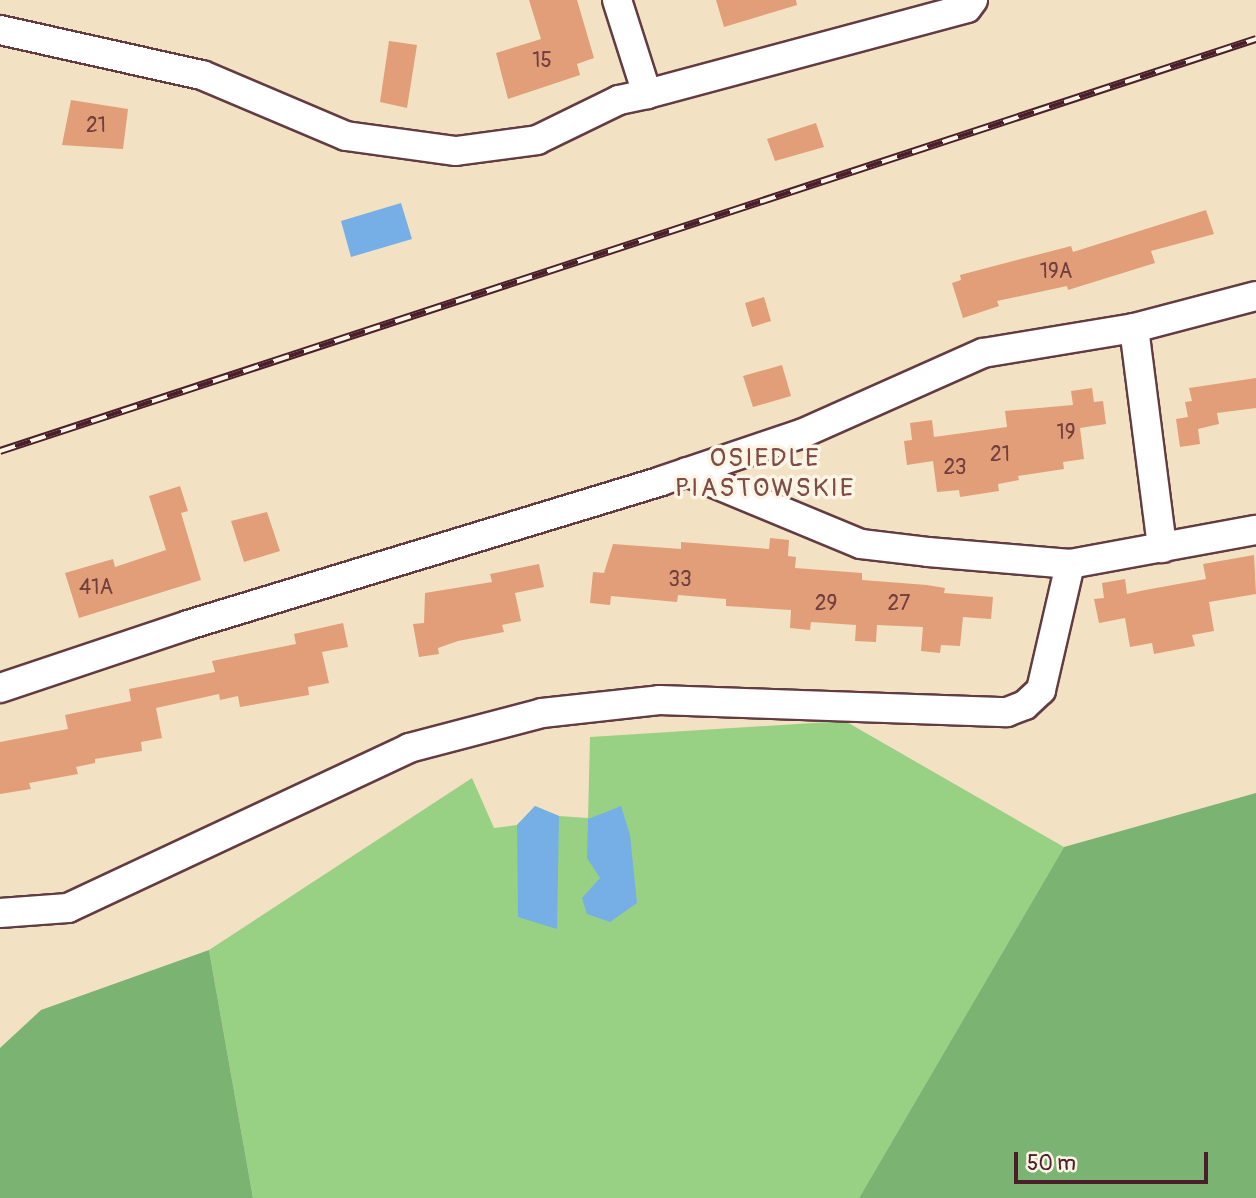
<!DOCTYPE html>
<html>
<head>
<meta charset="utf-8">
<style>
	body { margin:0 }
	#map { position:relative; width:1256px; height:1198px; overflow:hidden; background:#f3e1c4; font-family:Pangolin,sans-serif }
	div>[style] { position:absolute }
	.green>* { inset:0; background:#99d184 }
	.forest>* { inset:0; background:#7ab372 }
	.water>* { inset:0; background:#75afe6 }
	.building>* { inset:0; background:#e19e79 }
	.roads { filter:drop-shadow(2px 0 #633c42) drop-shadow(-2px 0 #633c42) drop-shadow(0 2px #633c42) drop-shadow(0 -2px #633c42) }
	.street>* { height:28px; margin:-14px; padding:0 14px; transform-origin:14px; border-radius:14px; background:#fff }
	.rail>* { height:8px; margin-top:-4px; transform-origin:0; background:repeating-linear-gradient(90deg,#fcf5e5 0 16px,#4a1f2b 0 32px); box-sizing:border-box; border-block:2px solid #4a1f2b }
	span { translate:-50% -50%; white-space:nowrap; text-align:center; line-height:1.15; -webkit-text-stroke:7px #fcf5e5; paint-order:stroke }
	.number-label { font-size:21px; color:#703f3e }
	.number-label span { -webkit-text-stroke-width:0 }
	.neighbourhood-label { font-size:26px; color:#7f4b46; letter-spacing:2px }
	.scale { position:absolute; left:1014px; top:1152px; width:194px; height:32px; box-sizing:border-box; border:4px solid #4a1f2b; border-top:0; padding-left:9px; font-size:21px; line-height:24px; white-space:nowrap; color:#4a1f2b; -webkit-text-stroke:5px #fcf5e5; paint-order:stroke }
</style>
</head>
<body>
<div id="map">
	<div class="green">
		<i style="clip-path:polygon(845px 721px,1064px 847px,859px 1198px,253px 1198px,209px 950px,472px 778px,494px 828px,517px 825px,535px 806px,559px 816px,588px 818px,590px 737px)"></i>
	</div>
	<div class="forest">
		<i style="clip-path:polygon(1256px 793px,1256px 1198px,859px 1198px,1064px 847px)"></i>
		<i style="clip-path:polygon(209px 950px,253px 1198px,0 1198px,0 1048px,41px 1010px)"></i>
	</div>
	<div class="water">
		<i style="clip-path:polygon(401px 203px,412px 239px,351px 257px,341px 221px)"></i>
		<i style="clip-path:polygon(535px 806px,559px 816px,557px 929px,518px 917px,517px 825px)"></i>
		<i style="clip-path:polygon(621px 806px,630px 835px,637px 903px,610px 922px,587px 914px,582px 898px,600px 878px,587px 858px,588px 819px)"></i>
	</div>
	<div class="building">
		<i style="clip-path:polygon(529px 0,577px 0,594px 58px,577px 64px,580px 75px,508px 99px,496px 53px,541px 39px)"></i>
		<i style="clip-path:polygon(716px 0,796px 0,797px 5px,724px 27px)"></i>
		<i style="clip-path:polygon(389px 41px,417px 45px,407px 108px,380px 102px)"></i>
		<i style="clip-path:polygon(71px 100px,128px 109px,123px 149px,62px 145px)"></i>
		<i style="clip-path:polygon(816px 123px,824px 147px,775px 161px,767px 139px)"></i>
		<i style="clip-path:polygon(1206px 210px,1214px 234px,1151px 251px,1155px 263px,1068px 290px,1067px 286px,997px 301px,999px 306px,963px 318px,952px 283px,961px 280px,960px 275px,1071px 246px,1073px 252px)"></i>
		<i style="clip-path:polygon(764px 297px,771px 321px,752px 327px,745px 303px)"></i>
		<i style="clip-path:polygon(782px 365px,791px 396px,753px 407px,743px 376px)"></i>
		<i style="clip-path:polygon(1256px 378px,1256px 408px,1217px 413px,1219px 424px,1198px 429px,1200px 444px,1180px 447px,1176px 419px,1188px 417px,1185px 402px,1192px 401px,1189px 388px)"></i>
		<i style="clip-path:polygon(1092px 388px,1094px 402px,1103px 401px,1106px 424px,1080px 428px,1084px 459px,1063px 462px,1064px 469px,1018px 476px,1019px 480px,998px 484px,999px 491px,960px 497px,959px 490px,937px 492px,933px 461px,907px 465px,904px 441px,912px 440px,910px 423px,932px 420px,934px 437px,1007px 427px,1005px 411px,1073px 405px,1071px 391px)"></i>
		<i style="clip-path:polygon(180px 486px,188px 511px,181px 513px,201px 580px,79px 618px,65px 573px,113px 559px,115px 567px,166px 550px,149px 496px)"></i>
		<i style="clip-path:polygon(267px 512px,280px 551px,244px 562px,231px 521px)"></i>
		<i style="clip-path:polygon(770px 538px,789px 540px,788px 556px,796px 557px,795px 568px,862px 573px,862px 580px,927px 585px,945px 588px,944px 593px,993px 597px,991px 619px,963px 617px,960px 646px,941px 645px,940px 653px,921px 651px,923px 627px,877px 625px,876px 642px,855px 641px,856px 625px,811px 622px,810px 630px,790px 628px,791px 610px,726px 606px,726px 599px,678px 595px,677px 602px,611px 596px,610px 605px,590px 603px,593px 572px,604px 573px,613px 544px,681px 549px,681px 542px,769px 549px)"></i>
		<i style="clip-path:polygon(1254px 555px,1256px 594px,1209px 602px,1214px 631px,1192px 635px,1195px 646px,1154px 654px,1152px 643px,1130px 647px,1125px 618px,1099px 623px,1094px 599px,1104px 598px,1102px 583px,1125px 579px,1127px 594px,1145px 590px,1206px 579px,1203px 564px)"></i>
		<i style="clip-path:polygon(539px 564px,544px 587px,515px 593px,521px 621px,502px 625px,504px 632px,458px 641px,438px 648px,439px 654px,419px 657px,413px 624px,424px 623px,425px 593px,492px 582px,490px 574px)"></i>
		<i style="clip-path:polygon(343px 623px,348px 647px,322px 652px,329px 683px,308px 687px,309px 695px,240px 707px,238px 696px,220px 700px,219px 694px,156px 708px,162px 738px,141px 742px,142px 751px,95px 759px,95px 763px,76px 767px,78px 774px,29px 783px,31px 789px,0 794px,0 742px,68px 729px,65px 715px,131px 701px,129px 689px,215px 672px,212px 661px,296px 644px,294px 634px)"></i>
	</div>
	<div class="roads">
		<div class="street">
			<i style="left:617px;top:0;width:99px;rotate:72.3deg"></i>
			<i style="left:647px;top:94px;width:331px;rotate:-15deg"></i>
			<i style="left:967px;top:8px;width:10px;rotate:-53deg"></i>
			<i style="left:0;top:30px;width:207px;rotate:12.6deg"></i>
			<i style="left:202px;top:75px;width:156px;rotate:23deg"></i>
			<i style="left:346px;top:136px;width:111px;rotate:7.8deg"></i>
			<i style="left:456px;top:151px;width:82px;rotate:-7.7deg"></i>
			<i style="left:537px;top:140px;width:91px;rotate:-26deg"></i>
			<i style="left:619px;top:100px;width:29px;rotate:-12deg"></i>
			<i style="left:1134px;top:328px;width:222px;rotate:82.7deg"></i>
			<i style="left:687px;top:472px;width:188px;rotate:22.5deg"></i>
			<i style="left:861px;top:544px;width:67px;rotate:6.8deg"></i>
			<i style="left:928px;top:552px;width:143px;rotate:4.8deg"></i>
			<i style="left:1070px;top:564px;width:189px;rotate:-10.4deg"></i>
			<i style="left:0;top:688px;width:198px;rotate:-18.5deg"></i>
			<i style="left:188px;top:625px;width:494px;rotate:-16.9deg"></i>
			<i style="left:661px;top:481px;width:148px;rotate:-18.6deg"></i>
			<i style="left:801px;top:434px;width:199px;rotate:-24deg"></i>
			<i style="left:983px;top:353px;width:153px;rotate:-9.4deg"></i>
			<i style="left:1134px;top:328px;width:126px;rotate:-14.7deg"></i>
			<i style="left:0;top:913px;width:68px;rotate:-4.2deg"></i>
			<i style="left:68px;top:908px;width:377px;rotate:-25.1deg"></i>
			<i style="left:409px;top:748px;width:138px;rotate:-14.7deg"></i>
			<i style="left:542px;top:713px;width:118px;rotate:-6.3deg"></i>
			<i style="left:659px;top:700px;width:348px;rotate:2deg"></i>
			<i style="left:1007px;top:712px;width:19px;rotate:-21deg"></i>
			<i style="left:1025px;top:705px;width:22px;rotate:-43deg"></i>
			<i style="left:1041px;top:690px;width:129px;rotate:-77deg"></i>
		</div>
	</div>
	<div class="rail">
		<i style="left:0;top:451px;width:1322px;rotate:-18.16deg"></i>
	</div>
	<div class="number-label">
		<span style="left:542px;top:61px">15</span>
		<span style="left:96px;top:126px">21</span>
		<span style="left:1056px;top:272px">19A</span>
		<span style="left:1066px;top:433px">19</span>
		<span style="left:1000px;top:455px">21</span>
		<span style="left:955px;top:468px">23</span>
		<span style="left:680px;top:580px">33</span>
		<span style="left:96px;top:588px">41A</span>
		<span style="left:826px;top:604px">29</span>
		<span style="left:899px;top:604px">27</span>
	</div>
	<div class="neighbourhood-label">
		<span style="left:765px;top:474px">OSIEDLE<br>PIASTOWSKIE</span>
	</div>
	<div class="scale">50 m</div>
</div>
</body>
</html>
